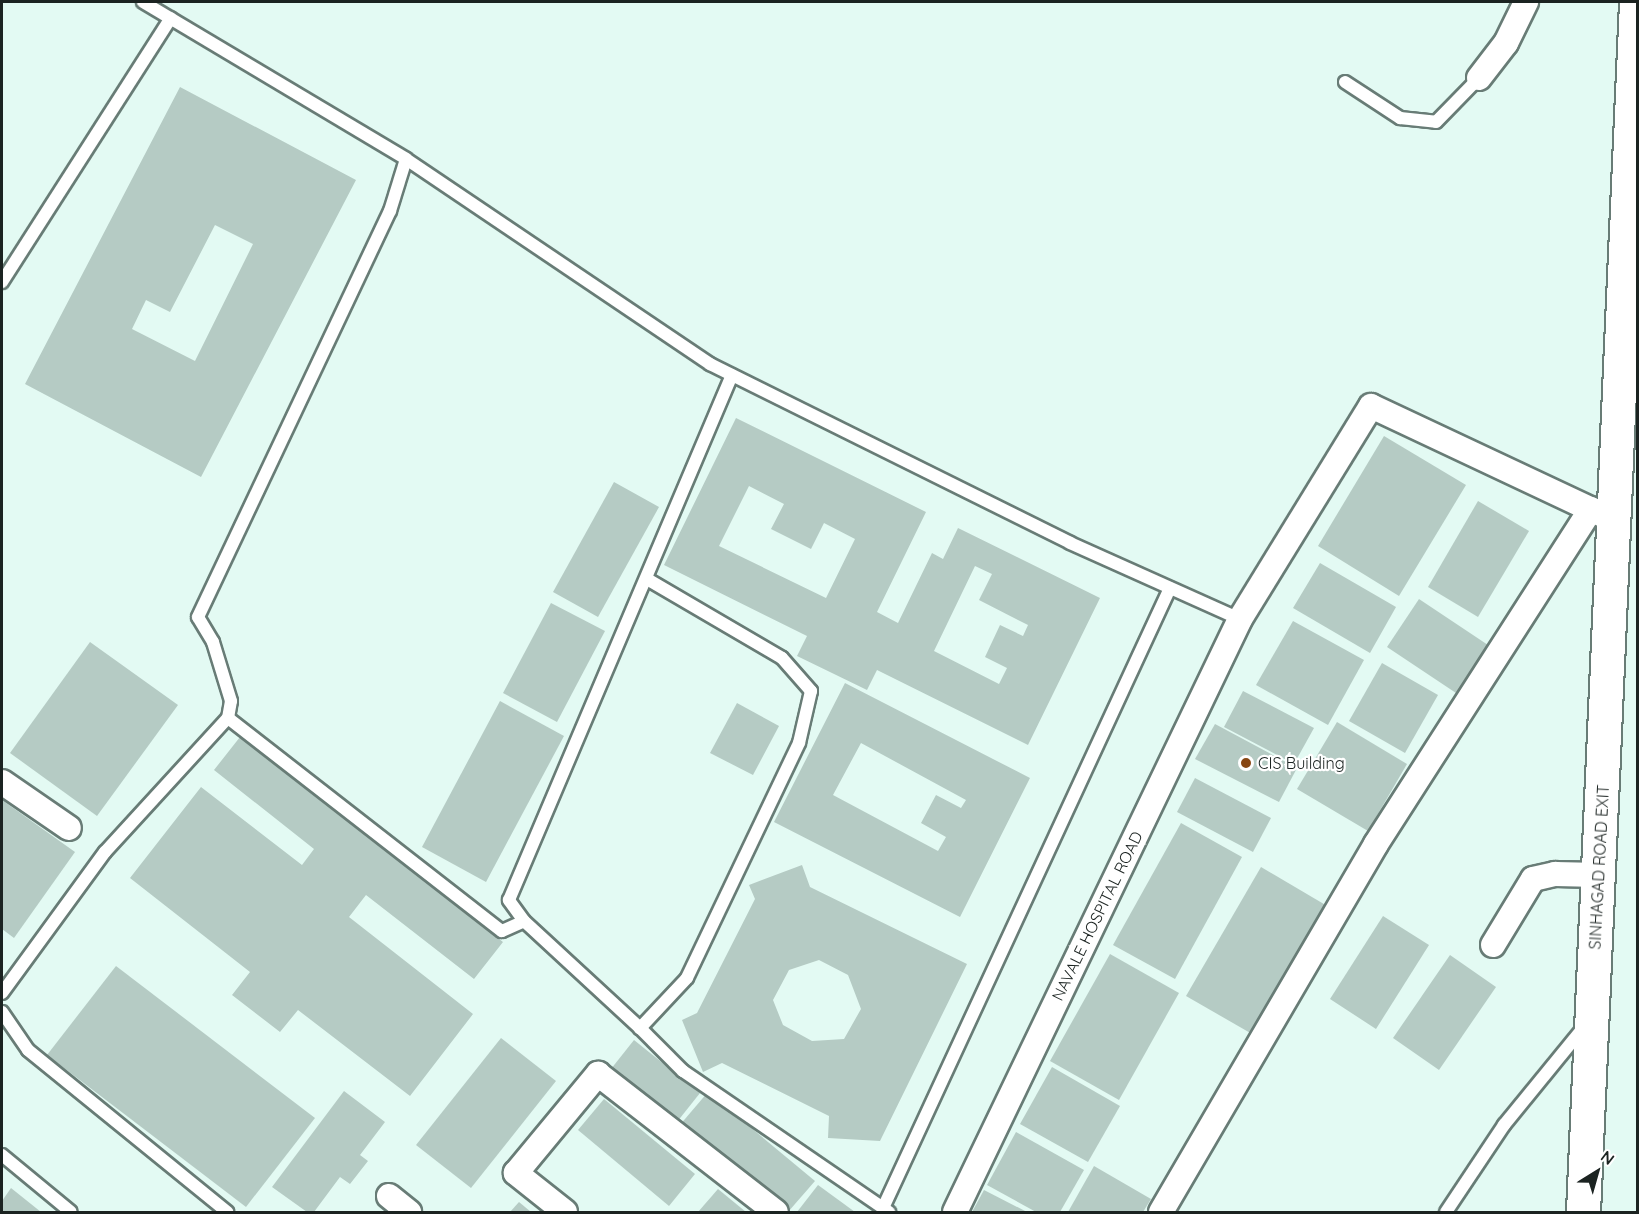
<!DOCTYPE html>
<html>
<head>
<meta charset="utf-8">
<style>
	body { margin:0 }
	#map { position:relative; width:1639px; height:1214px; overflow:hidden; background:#e3faf3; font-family:Quicksand,sans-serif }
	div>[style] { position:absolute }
	.building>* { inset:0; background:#b5cbc4 }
	.roads { filter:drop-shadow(2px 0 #687c76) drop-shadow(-2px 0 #687c76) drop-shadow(0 2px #687c76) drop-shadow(0 -2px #687c76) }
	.lane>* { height:12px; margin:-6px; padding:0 6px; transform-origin:6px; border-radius:6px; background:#fff }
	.street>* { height:24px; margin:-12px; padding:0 12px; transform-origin:12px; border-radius:12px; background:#fff }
	.secondary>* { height:33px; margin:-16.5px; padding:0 16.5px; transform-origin:16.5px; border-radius:16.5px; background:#fff }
	.dots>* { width:16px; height:16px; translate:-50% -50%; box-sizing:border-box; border:3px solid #fff; border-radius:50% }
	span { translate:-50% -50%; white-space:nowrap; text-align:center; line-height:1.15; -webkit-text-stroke:4.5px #fff; paint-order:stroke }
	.poi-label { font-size:16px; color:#1b2321 }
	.left { translate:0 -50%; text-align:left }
	.street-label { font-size:16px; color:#1b2321 }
	.frame { position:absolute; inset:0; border:3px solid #1b2321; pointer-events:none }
	.north { position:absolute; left:1567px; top:1142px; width:60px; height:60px; -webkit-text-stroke:4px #fff; paint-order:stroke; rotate:37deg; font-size:16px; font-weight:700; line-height:24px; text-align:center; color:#1b2321 }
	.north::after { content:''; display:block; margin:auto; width:21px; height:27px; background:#1b2321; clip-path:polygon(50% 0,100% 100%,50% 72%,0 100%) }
</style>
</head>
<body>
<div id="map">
	<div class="building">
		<i style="clip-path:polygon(evenodd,180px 87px,356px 180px,201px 477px,25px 384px,180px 87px,215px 225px,253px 244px,195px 361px,132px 329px,146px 300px,170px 312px,215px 225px)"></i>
		<i style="clip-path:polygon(evenodd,736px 418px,926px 512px,877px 612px,898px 623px,932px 553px,943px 559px,958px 528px,1100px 598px,1028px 745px,877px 670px,867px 690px,797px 656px,807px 636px,664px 565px,736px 418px,749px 486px,784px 504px,771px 529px,811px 549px,824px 523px,855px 539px,826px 598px,719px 546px,749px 486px,736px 418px,975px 566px,992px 574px,979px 600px,1028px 625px,1023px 636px,1000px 625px,985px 657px,1007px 668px,999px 684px,934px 651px,975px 566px)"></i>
		<i style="clip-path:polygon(1384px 436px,1466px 485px,1399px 596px,1318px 546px)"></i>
		<i style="clip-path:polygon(614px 482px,659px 507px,598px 617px,553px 592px)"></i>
		<i style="clip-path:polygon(1478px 501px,1529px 531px,1478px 617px,1428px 587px)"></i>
		<i style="clip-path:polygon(1320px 563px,1396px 607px,1370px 653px,1293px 608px)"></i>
		<i style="clip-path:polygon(1419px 599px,1494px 649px,1462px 697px,1387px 647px)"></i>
		<i style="clip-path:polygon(551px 603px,605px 631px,557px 722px,503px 693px)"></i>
		<i style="clip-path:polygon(1293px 621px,1364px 660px,1328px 725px,1256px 685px)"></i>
		<i style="clip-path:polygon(90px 642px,178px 705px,97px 816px,10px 753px)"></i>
		<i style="clip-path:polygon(1382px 663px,1438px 695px,1405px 753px,1349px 721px)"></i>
		<i style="clip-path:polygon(evenodd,845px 683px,1030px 778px,960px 917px,774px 822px,845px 683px,861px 743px,966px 800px,961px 808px,936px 795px,921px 823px,946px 837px,938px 851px,833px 795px,861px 743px)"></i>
		<i style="clip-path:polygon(1243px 691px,1314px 728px,1294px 764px,1224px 727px)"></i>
		<i style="clip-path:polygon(500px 701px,564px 736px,486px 882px,422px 847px)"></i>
		<i style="clip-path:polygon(737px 703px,779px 726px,753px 775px,710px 753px)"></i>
		<i style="clip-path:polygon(1337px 722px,1407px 764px,1368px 831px,1297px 789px)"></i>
		<i style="clip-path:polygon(1215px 724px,1297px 768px,1279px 802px,1195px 759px)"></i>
		<i style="clip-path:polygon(240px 737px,503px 942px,474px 979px,366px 895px,349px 917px,473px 1014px,410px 1096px,298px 1010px,280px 1032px,232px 995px,250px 972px,130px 878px,201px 787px,302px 865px,314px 849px,214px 770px)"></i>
		<i style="clip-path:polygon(1195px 778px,1271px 818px,1253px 852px,1177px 812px)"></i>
		<i style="clip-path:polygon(2px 800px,75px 852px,14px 938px,2px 929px)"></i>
		<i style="clip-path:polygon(1181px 823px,1242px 857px,1175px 979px,1113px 945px)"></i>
		<i style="clip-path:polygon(evenodd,802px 865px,810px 887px,967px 964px,880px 1141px,828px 1138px,829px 1116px,722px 1063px,703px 1072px,682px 1020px,697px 1013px,755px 899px,749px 885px,802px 865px,819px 960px,848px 975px,861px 1009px,844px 1039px,812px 1041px,783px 1025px,773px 1000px,789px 970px,819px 960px)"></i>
		<i style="clip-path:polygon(1261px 867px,1334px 910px,1259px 1038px,1186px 996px)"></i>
		<i style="clip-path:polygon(1383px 916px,1429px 945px,1376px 1029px,1330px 999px)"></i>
		<i style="clip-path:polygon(1110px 954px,1179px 993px,1119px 1100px,1050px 1061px)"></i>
		<i style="clip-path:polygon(1450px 955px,1496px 987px,1439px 1070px,1393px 1038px)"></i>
		<i style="clip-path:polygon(116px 966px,315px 1118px,246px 1207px,47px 1055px)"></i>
		<i style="clip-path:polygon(501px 1038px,556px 1081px,471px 1188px,416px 1145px)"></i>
		<i style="clip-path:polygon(634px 1040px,700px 1093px,673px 1127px,607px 1074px)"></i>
		<i style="clip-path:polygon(1052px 1067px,1120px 1106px,1088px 1162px,1020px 1124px)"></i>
		<i style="clip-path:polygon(344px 1091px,385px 1122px,360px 1155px,368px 1161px,350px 1184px,340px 1177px,314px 1212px,307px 1212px,272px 1187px)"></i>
		<i style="clip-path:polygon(708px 1092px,815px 1181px,788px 1212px,783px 1212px,679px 1126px)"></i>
		<i style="clip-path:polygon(604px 1099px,695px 1174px,669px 1206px,578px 1130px)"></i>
		<i style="clip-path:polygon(1016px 1132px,1084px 1170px,1060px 1212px,1036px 1212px,987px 1185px)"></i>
		<i style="clip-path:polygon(1094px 1166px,1151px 1199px,1143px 1212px,1068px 1212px)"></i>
		<i style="clip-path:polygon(818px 1185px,855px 1212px,797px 1212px)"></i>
		<i style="clip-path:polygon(11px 1188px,41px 1212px,2px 1212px,2px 1201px)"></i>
		<i style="clip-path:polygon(718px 1189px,746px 1212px,698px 1212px)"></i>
		<i style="clip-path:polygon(984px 1190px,1027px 1212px,972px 1212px)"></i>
		<i style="clip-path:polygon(519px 1202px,531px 1212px,510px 1212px)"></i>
	</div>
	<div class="roads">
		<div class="lane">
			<i style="left:143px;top:2px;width:306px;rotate:30.8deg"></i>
			<i style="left:406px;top:159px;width:367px;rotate:34deg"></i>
			<i style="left:710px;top:364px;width:402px;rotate:26.4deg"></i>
			<i style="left:1070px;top:543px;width:186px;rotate:24.1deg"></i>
			<i style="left:1345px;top:82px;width:66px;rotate:33.2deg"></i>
			<i style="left:1400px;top:118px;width:36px;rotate:6deg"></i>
			<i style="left:1436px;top:122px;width:62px;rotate:-45.7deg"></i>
			<i style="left:2px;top:282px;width:313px;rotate:-57.4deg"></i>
			<i style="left:647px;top:579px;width:156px;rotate:30.3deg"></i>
			<i style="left:782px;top:658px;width:44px;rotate:48.7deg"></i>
			<i style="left:811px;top:691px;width:53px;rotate:103deg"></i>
			<i style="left:799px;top:743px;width:260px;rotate:115.5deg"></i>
			<i style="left:687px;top:978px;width:69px;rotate:133.2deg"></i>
			<i style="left:640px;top:1028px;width:158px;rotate:-137.3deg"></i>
			<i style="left:524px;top:921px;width:26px;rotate:-126deg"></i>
			<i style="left:509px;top:900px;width:570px;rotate:-66.99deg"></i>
			<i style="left:228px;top:718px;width:17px;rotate:-80deg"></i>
			<i style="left:231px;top:701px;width:62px;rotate:-107deg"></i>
			<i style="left:213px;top:642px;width:29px;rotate:-121deg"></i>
			<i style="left:198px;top:617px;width:449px;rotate:-64.7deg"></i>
			<i style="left:390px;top:211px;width:54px;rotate:-72.9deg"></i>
			<i style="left:2px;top:993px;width:175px;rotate:-53.9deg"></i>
			<i style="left:105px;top:852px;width:182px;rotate:-47.5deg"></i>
			<i style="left:228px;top:718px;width:347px;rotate:37.9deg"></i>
			<i style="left:502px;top:931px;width:24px;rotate:-24deg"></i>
			<i style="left:2px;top:1012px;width:46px;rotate:55.6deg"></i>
			<i style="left:28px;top:1050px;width:257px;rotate:39.1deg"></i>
			<i style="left:640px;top:1028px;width:61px;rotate:45deg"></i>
			<i style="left:683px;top:1071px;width:250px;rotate:34.4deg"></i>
			<i style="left:2px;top:1155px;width:89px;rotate:39.6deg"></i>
			<i style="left:883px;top:1208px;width:683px;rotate:-65.16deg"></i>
			<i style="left:1446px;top:1212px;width:105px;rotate:-56.3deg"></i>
			<i style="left:1504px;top:1125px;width:127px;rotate:-50.8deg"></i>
		</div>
		<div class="street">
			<i style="left:1479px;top:78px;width:44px;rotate:-52.4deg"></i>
			<i style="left:1506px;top:43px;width:46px;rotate:-64deg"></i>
			<i style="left:2px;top:782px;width:81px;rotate:34.5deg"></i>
			<i style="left:1493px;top:945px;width:77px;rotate:-58.8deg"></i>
			<i style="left:1533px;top:879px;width:23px;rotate:-13deg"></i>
			<i style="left:1555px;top:874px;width:44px;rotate:1.3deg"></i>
			<i style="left:389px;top:1196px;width:26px;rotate:39deg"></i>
			<i style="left:565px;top:1212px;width:63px;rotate:-141.5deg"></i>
			<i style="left:516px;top:1173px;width:129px;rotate:-50.4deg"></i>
			<i style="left:598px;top:1074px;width:225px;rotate:37.8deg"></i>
			<i style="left:955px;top:1212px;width:658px;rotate:-64.33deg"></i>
			<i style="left:1240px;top:619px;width:250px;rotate:-58.4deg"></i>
			<i style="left:1371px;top:406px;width:270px;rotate:25.2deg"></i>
			<i style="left:1161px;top:1212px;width:426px;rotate:-59.7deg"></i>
			<i style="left:1376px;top:844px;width:398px;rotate:-57.3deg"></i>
		</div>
		<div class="secondary">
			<i style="left:1583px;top:1212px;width:1211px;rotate:-87.49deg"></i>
		</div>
	</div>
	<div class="dots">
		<i style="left:1246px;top:763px;background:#874612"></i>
	</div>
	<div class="poi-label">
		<span class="left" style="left:1258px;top:763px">CIS Building</span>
	</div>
	<div class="street-label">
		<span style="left:1599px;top:867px;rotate:-87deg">SINHAGAD ROAD EXIT</span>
		<span style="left:1097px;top:916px;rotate:-64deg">NAVALE HOSPITAL ROAD</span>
	</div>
	<div class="frame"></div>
	<div class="north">N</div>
</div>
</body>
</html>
